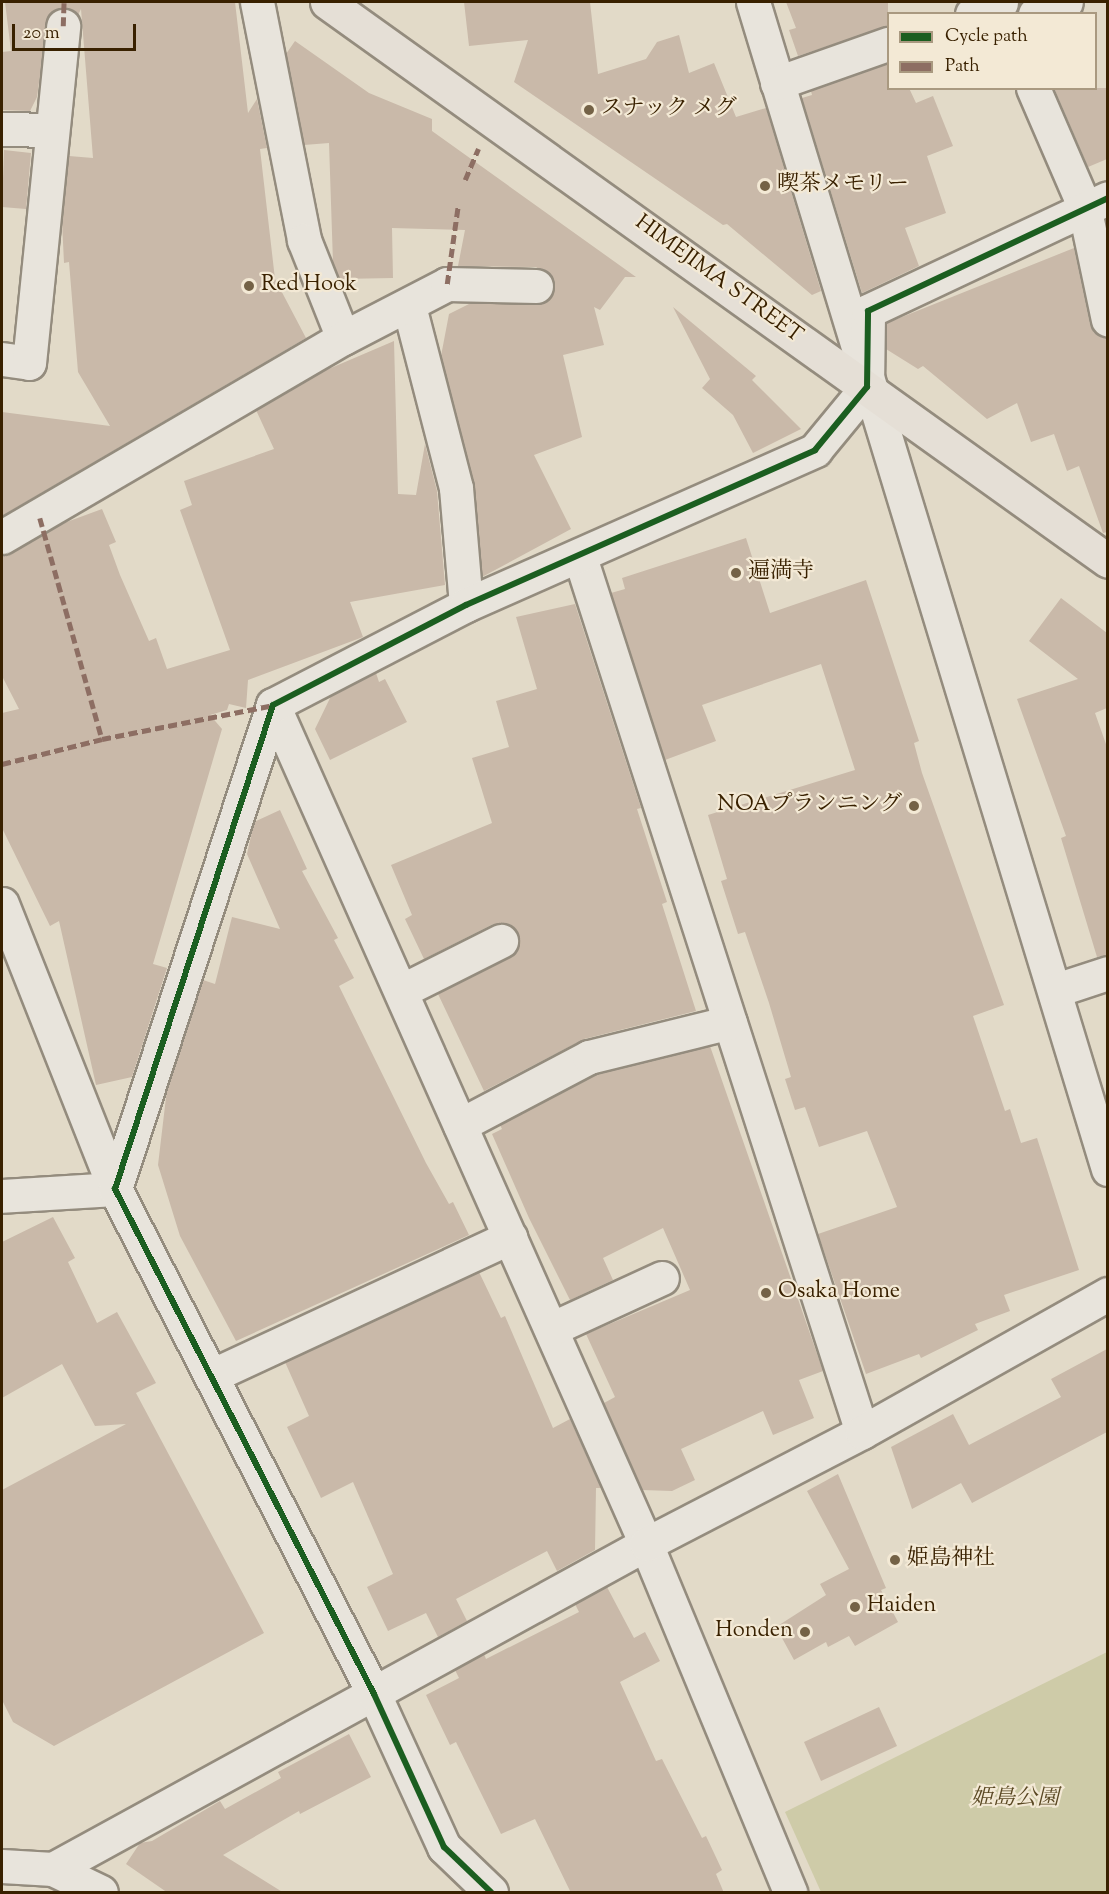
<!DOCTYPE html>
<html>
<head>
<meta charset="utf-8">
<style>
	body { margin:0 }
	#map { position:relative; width:1109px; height:1894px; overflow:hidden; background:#e2dac8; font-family:"Sorts Mill Goudy","Noto Serif JP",serif }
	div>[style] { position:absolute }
	.green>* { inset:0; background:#cecba8 }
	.building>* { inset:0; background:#c9b9a9 }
	.roads { filter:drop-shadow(2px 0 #948c7e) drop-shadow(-2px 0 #948c7e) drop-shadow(0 2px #948c7e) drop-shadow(0 -2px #948c7e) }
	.minor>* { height:33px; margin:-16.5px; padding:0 16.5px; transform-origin:16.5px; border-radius:16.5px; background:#e8e4dc }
	.major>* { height:33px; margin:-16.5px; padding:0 16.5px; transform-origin:16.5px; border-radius:16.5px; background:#e5dfd6 }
	.quiet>* { height:4.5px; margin-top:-2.25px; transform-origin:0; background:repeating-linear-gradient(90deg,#8d6e63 0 9px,transparent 0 13.5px) }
	.cycleway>* { height:6px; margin:-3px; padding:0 3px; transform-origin:3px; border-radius:3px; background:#1b5e20 }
	.dots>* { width:16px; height:16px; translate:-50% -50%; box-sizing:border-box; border:3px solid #f3e9d5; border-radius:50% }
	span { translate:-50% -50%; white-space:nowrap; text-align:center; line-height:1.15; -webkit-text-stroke:4.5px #f3e9d5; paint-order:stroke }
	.poi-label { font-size:22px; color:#392100 }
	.left { translate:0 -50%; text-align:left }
	.right { translate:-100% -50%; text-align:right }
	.street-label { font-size:22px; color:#392100 }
	.park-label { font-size:22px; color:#5a4823; font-style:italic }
	.frame { position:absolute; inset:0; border:3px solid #392100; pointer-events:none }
	.legend { position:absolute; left:887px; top:12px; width:210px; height:78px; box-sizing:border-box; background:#f3e9d5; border:2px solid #a99980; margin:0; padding:8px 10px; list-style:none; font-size:18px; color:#392100 }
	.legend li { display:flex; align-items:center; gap:12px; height:30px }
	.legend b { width:30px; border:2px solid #a99980 }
	.scale { position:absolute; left:12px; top:24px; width:124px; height:27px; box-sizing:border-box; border:3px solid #392100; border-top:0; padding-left:8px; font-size:18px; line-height:21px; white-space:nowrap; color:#392100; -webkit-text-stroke:4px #f3e9d5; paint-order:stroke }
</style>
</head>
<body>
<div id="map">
	<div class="green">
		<i style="clip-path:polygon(1107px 1652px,1107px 1892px,821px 1892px,785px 1812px)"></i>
	</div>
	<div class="building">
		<i style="clip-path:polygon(5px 2px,235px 2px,248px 113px,257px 99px,267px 148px,260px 149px,275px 279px,306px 338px,2px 516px,2px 412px,110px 426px,78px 372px,69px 262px,64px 263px,62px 221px,69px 156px,93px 158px,81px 9px,78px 15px,64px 7px,48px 16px,37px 97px,30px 111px,2px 110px,2px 52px,11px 51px)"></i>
		<i style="clip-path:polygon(464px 2px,590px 2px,598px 74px,646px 59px,657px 42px,679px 35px,689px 73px,714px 63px,736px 117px,766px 108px,821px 291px,812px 295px,727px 224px,723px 225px,514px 82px,528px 40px,469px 46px)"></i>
		<i style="clip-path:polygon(786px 2px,888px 2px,888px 26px,798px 56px,789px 30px,796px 28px)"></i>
		<i style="clip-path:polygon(295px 41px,369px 93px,432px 119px,432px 131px,636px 277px,625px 277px,600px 310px,594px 307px,604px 345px,563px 355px,582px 437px,534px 455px,571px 529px,482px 577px,474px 483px,441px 356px,449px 314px,471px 303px,544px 303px,552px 295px,553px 278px,536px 267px,458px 266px,465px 230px,392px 228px,393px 278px,340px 279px,333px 263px,329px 143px,304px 145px,286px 54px)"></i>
		<i style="clip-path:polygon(888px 64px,888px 88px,909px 88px,916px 103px,933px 96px,953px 146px,927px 156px,946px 213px,905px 228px,919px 266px,862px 293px,802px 98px,812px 95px,811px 91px)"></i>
		<i style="clip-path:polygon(1054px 88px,1107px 88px,1107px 159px,1088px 167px)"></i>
		<i style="clip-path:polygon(4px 150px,31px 153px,26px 209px,2px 207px)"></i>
		<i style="clip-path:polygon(1074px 248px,1090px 324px,1094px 333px,1107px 338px,1107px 532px,1103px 533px,1079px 466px,1067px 471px,1054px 434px,1031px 442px,1017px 403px,987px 419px,923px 366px,918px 369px,886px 349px,887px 323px)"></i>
		<i style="clip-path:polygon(673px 307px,756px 376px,752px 380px,801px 429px,753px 453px,733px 415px,702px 388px,710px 379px)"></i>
		<i style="clip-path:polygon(394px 341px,398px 494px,416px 495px,425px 444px,437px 491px,445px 585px,350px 602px,363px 637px,248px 680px,246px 708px,229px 704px,227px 710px,210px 715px,222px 729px,153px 964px,167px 968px,132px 1077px,96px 1085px,59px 921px,50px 926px,2px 828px,2px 713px,19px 709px,2px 676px,2px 556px,64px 523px,102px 509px,116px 542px,109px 545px,120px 575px,149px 641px,156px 638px,167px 669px,230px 650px,180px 510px,192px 505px,184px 481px,274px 449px,256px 410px,324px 371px)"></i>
		<i style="clip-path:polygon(746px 538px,770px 613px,866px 580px,919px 741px,914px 743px,922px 773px,1004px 1005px,973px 1016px,1005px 1111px,1010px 1109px,1021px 1143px,1037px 1138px,1079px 1270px,1004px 1295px,1010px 1311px,975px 1324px,978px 1330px,921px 1358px,919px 1354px,866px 1374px,818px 1234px,897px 1207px,867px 1131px,819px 1147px,805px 1107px,795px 1110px,785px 1079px,791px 1077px,769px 1003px,745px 932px,738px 934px,721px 881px,727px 879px,708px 815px,855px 770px,821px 664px,702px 705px,716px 741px,665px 760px,611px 593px,625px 589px,622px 578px)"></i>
		<i style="clip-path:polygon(1061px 598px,1107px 633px,1107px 708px,1095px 713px,1107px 747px,1107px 955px,1097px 957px,1061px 838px,1066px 836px,1017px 699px,1078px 679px,1029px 641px)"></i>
		<i style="clip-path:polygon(575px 604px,641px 808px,637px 809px,667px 902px,662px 904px,696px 1011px,584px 1039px,484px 1091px,438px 994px,510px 957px,517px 951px,518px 933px,511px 925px,493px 924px,424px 959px,405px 919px,412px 915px,391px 865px,492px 823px,472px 758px,509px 747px,496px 701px,537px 689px,516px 617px)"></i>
		<i style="clip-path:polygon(376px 673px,379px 682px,385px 679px,407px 722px,330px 760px,315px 729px,331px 696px)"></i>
		<i style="clip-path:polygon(280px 810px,307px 869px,302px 871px,338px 938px,334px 940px,354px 978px,339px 986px,426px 1163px,449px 1204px,453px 1202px,469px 1235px,236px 1341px,180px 1236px,158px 1165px,167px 1089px,203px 980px,215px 984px,232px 917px,280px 929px,247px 854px,254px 822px)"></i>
		<i style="clip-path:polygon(710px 1046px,823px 1371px,799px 1380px,814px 1418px,773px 1435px,763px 1411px,681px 1449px,695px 1480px,672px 1491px,642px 1490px,604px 1403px,615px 1397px,586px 1334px,690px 1290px,663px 1228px,603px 1258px,613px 1280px,570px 1300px,529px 1218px,492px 1134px,502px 1129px,500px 1125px,596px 1075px)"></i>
		<i style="clip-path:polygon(53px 1217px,75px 1258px,68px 1262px,97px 1323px,117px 1312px,156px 1383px,136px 1393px,264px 1633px,54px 1746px,13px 1722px,2px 1700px,2px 1490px,126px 1424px,95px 1426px,62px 1364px,2px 1398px,2px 1242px)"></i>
		<i style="clip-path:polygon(479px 1272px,501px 1318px,505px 1316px,553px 1428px,570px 1419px,601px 1488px,596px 1488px,595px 1550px,557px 1571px,547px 1551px,456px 1599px,467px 1621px,438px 1637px,426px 1613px,388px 1631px,367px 1587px,393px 1574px,353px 1482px,321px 1498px,287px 1427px,309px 1416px,285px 1362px)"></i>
		<i style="clip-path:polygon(1107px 1349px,1107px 1432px,972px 1503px,961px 1483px,912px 1509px,891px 1447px,953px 1414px,969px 1445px,1061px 1397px,1051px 1379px)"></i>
		<i style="clip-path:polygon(838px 1474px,886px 1588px,881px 1590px,898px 1622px,855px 1646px,849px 1636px,828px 1647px,826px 1642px,794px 1660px,776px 1627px,826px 1595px,820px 1584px,849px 1569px,807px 1491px)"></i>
		<i style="clip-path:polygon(607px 1587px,634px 1638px,645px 1632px,660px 1661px,620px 1682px,656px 1761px,662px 1759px,702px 1838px,706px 1836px,722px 1870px,716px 1874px,724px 1893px,571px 1893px,535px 1819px,501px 1834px,456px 1742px,450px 1745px,426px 1695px,459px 1678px,455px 1670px,484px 1654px,486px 1659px,579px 1612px,575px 1604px)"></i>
		<i style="clip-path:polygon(879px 1707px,897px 1746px,821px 1781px,804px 1742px)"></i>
		<i style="clip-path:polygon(349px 1734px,371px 1777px,300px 1814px,299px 1811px,223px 1855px,284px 1893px,168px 1893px,126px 1864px,140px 1843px,152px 1841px,220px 1801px,225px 1809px,281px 1778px,278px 1772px)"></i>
	</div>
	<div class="roads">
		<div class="minor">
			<i style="left:257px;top:2px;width:243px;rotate:78.8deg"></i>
			<i style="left:304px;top:240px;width:105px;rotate:68.3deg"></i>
			<i style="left:753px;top:2px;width:1220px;rotate:73.08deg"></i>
			<i style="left:972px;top:14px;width:31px;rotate:-21deg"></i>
			<i style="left:1035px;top:14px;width:33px;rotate:-21deg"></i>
			<i style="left:777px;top:83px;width:118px;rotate:-19.4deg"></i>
			<i style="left:1033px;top:88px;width:129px;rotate:66.6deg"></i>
			<i style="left:1084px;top:206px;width:116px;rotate:78.1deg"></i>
			<i style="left:2px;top:129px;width:50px;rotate:1.1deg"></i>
			<i style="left:409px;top:306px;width:188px;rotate:75.5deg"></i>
			<i style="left:456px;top:488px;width:117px;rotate:85.1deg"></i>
			<i style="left:2px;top:359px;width:27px;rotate:8deg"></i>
			<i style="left:29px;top:363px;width:339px;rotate:-84.2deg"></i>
			<i style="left:2px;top:537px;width:395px;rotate:-30.3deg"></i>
			<i style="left:343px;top:338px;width:117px;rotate:-27.4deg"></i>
			<i style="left:447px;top:284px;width:89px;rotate:1.3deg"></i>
			<i style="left:580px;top:557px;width:919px;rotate:72.14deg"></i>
			<i style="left:273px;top:705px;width:918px;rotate:66.03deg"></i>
			<i style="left:646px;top:1544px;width:377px;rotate:67.5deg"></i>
			<i style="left:2px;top:904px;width:307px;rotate:68.4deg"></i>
			<i style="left:115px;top:1189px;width:113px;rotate:176.5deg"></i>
			<i style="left:1056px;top:990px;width:55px;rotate:-18.1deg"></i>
			<i style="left:401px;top:991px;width:112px;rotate:-26.6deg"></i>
			<i style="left:460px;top:1125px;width:146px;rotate:-27.8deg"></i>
			<i style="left:589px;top:1057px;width:145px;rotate:-13.9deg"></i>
			<i style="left:551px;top:1329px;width:122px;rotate:-24.7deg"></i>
			<i style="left:211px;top:1376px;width:330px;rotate:-24.9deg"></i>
			<i style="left:2px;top:1866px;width:51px;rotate:3.4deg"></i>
			<i style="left:53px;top:1869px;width:53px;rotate:25.6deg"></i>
			<i style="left:53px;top:1869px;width:676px;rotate:-28.73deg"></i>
			<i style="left:646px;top:1544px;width:243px;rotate:-27.4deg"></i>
			<i style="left:862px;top:1432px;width:282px;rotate:-29.3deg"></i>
			<i style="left:491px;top:1892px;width:65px;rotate:-136.2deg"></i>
			<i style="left:444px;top:1847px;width:168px;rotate:-114.6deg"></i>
			<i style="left:374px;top:1694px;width:568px;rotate:-117.15deg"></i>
			<i style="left:115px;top:1189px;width:509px;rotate:-71.92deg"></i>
			<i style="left:273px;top:705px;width:217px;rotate:-27.4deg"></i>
			<i style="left:466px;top:605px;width:382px;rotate:-23.9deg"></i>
			<i style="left:815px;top:450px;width:82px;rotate:-50.5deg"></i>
			<i style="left:867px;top:387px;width:76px;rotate:-89.2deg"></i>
			<i style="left:868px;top:311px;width:265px;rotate:-25.2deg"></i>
		</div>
		<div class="major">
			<i style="left:327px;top:2px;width:960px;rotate:35.59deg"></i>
		</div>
	</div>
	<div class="quiet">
		<i style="left:63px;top:26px;width:24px;rotate:-88deg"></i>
		<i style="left:465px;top:180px;width:34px;rotate:-67deg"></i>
		<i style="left:447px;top:284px;width:79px;rotate:-82deg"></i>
		<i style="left:40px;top:518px;width:230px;rotate:74.3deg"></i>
		<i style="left:102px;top:739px;width:174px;rotate:-11.2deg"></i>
		<i style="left:2px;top:764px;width:103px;rotate:-14deg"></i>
	</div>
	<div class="cycleway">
		<i style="left:491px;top:1892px;width:65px;rotate:-136.2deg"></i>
		<i style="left:444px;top:1847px;width:168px;rotate:-114.6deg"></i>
		<i style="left:374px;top:1694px;width:568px;rotate:-117.15deg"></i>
		<i style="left:115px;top:1189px;width:509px;rotate:-71.92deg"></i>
		<i style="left:273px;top:705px;width:217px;rotate:-27.4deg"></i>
		<i style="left:466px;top:605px;width:382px;rotate:-23.9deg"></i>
		<i style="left:815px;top:450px;width:82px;rotate:-50.5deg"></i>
		<i style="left:867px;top:387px;width:76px;rotate:-89.2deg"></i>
		<i style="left:868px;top:311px;width:265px;rotate:-25.2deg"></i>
	</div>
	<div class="dots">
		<i style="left:589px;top:110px;background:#746246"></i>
		<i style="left:765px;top:186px;background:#746246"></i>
		<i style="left:249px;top:286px;background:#746246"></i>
		<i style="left:736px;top:573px;background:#746246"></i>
		<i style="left:914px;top:806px;background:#746246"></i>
		<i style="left:766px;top:1293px;background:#746246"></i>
		<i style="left:895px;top:1560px;background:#746246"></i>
		<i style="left:855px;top:1607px;background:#746246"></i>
		<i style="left:805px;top:1632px;background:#746246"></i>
	</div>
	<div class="poi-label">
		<span class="left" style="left:601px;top:110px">スナック メグ</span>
		<span class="left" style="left:777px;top:186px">喫茶メモリー</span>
		<span class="left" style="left:261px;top:286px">Red Hook</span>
		<span class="left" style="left:748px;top:573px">遍満寺</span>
		<span class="right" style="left:902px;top:806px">NOAプランニング</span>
		<span class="left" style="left:778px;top:1293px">Osaka Home</span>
		<span class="left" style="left:907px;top:1560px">姫島神社</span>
		<span class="left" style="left:867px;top:1607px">Haiden</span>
		<span class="right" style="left:793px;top:1632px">Honden</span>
	</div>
	<div class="street-label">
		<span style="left:718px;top:280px;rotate:36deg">HIMEJIMA STREET</span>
	</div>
	<div class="park-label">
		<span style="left:1015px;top:1800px">姫島公園</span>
	</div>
	<div class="frame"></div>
	<ul class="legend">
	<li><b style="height:8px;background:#1b5e20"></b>Cycle path</li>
	<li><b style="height:8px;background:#8d6e63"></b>Path</li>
	</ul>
	<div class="scale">20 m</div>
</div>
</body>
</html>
